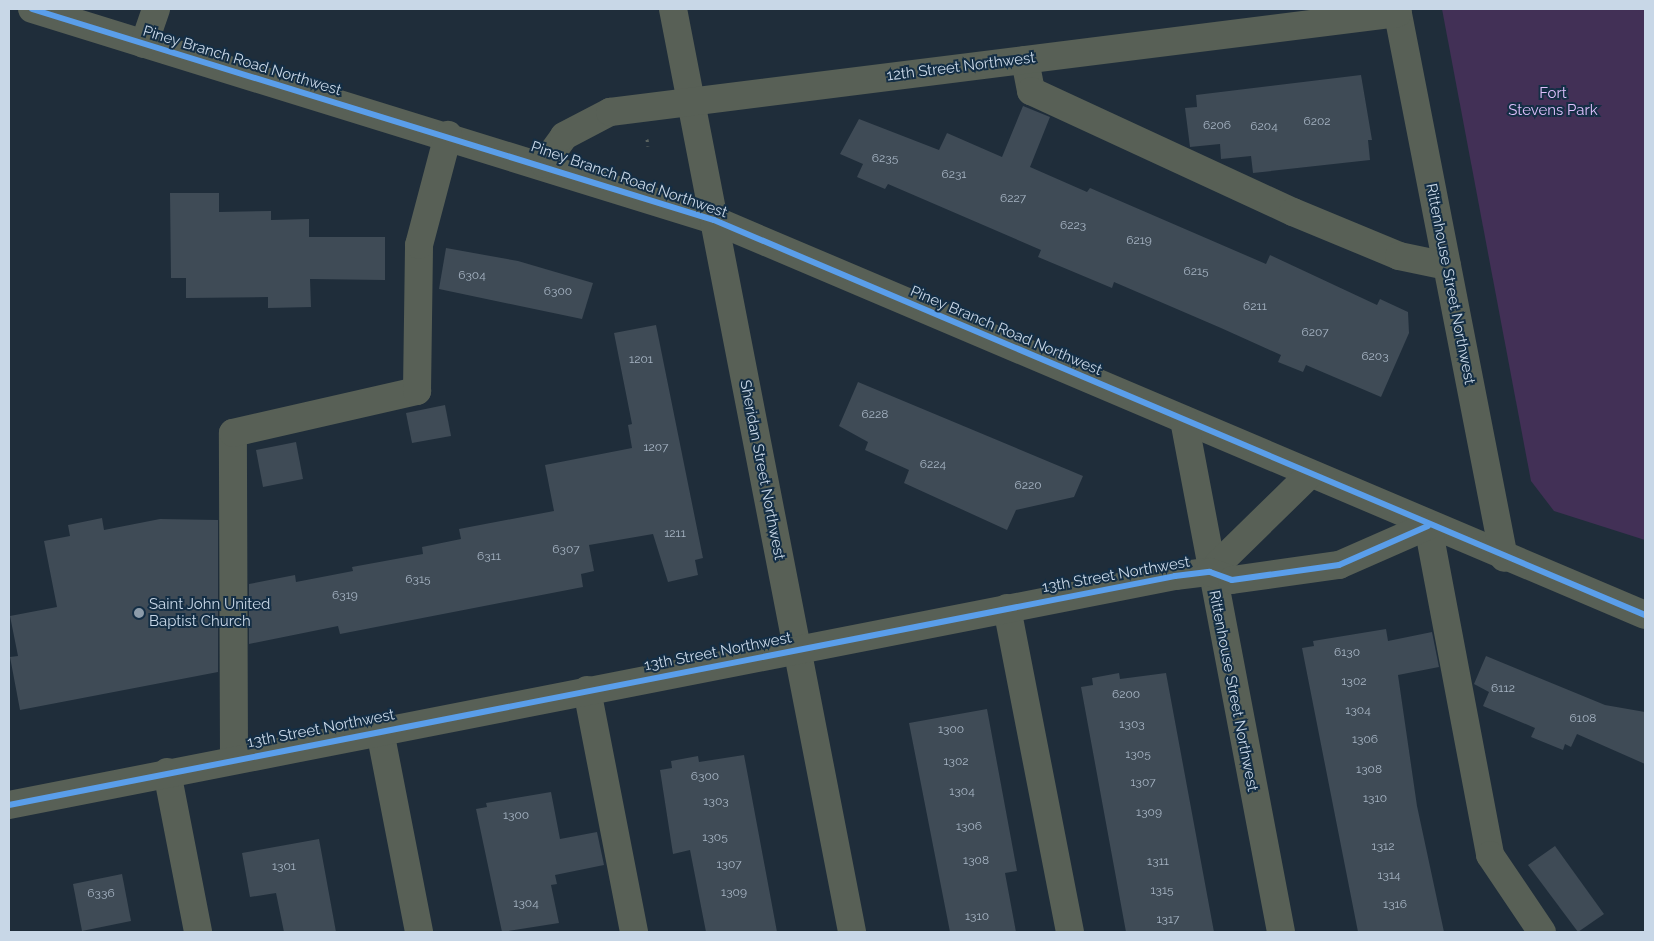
<!DOCTYPE html>
<html>
<head>
<meta charset="utf-8">
<style>
	body { margin:0 }
	#map { position:relative; width:1654px; height:941px; overflow:hidden; background:#1f2d3a; font-family:Raleway,sans-serif }
	div>[style] { position:absolute }
	.green>* { inset:0; background:#423056 }
	.building>* { inset:0; background:#3f4b56 }
	.path>* { height:3px; margin-top:-1.5px; transform-origin:0; background:repeating-linear-gradient(90deg,#5b635f 0 2.5px,transparent 0 6.5px) }
	.minor>* { height:28px; margin:-14px; padding:0 14px; transform-origin:14px; border-radius:14px; background:#586056 }
	.cycleway>* { height:6px; margin:-3px; padding:0 3px; transform-origin:3px; border-radius:3px; background:#5a9eea }
	.dots>* { width:14px; height:14px; translate:-50% -50%; box-sizing:border-box; border:2px solid #142e45; border-radius:50% }
	span { translate:-50% -50%; white-space:nowrap; text-align:center; line-height:1.15; -webkit-text-stroke:4px #142e45; paint-order:stroke }
	.number-label { font-size:12px; color:#a6b4c3 }
	.number-label span { -webkit-text-stroke-width:0 }
	.street-label { font-size:15px; color:#c8d7e7 }
	.park-label { font-size:15px; color:#dfc0fc }
	.poi-label { font-size:15px; color:#c8d7e7 }
	.left { translate:0 -50%; text-align:left }
	.frame { position:absolute; inset:0; border:10px solid #c8d7e7; pointer-events:none }
</style>
</head>
<body>
<div id="map">
	<div class="green">
		<i style="clip-path:polygon(1442px 9px,1645px 9px,1645px 540px,1554px 511px,1531px 481px)"></i>
	</div>
	<div class="building">
		<i style="clip-path:polygon(1361px 75px,1372px 140px,1368px 140px,1370px 160px,1253px 173px,1251px 156px,1221px 159px,1220px 144px,1190px 147px,1185px 108px,1197px 107px,1196px 95px)"></i>
		<i style="clip-path:polygon(1023px 106px,1050px 117px,1030px 167px,1087px 192px,1090px 188px,1266px 264px,1270px 255px,1377px 305px,1380px 299px,1408px 312px,1409px 333px,1381px 397px,1306px 365px,1303px 372px,1278px 362px,1281px 355px,1221px 328px,1114px 282px,1112px 288px,1038px 257px,1041px 250px,888px 184px,885px 189px,857px 177px,863px 164px,840px 154px,859px 119px,939px 150px,947px 133px,1002px 157px)"></i>
		<i style="clip-path:polygon(170px 193px,219px 193px,219px 212px,271px 211px,271px 220px,309px 219px,309px 237px,385px 237px,385px 280px,310px 279px,311px 307px,268px 308px,268px 297px,186px 298px,186px 278px,171px 278px)"></i>
		<i style="clip-path:polygon(446px 248px,518px 261px,593px 283px,582px 319px,439px 289px)"></i>
		<i style="clip-path:polygon(656px 325px,703px 558px,695px 560px,698px 575px,668px 582px,653px 534px,589px 545px,594px 571px,581px 574px,583px 587px,340px 634px,338px 626px,249px 644px,249px 584px,295px 575px,296px 582px,353px 571px,352px 567px,423px 554px,422px 547px,461px 539px,459px 529px,554px 511px,545px 465px,632px 448px,628px 425px,632px 424px,614px 333px)"></i>
		<i style="clip-path:polygon(858px 382px,1083px 476px,1074px 497px,1016px 510px,1007px 530px,904px 483px,909px 470px,865px 450px,868px 442px,839px 426px)"></i>
		<i style="clip-path:polygon(445px 405px,451px 436px,412px 443px,406px 413px)"></i>
		<i style="clip-path:polygon(296px 442px,303px 479px,263px 487px,256px 450px)"></i>
		<i style="clip-path:polygon(102px 518px,104px 530px,160px 519px,218px 520px,218px 672px,20px 710px,10px 657px,18px 656px,10px 616px,57px 607px,44px 541px,70px 536px,68px 525px)"></i>
		<i style="clip-path:polygon(1386px 629px,1388px 641px,1432px 632px,1439px 667px,1398px 675px,1417px 806px,1444px 932px,1358px 932px,1302px 648px,1314px 646px,1313px 641px)"></i>
		<i style="clip-path:polygon(1486px 656px,1605px 705px,1645px 712px,1645px 764px,1577px 734px,1571px 747px,1565px 744px,1563px 750px,1531px 737px,1535px 728px,1483px 706px,1489px 692px,1474px 684px)"></i>
		<i style="clip-path:polygon(1119px 673px,1120px 679px,1166px 673px,1214px 932px,1126px 932px,1081px 687px,1093px 685px,1092px 678px)"></i>
		<i style="clip-path:polygon(987px 709px,1017px 871px,1005px 873px,1016px 932px,950px 932px,909px 723px)"></i>
		<i style="clip-path:polygon(744px 755px,777px 932px,706px 932px,690px 850px,673px 854px,660px 770px,672px 768px,671px 761px,698px 756px,699px 762px)"></i>
		<i style="clip-path:polygon(551px 792px,560px 839px,597px 832px,604px 865px,555px 875px,557px 884px,551px 885px,559px 923px,502px 932px,476px 809px,487px 807px,486px 803px)"></i>
		<i style="clip-path:polygon(319px 839px,336px 932px,284px 932px,276px 893px,250px 897px,242px 853px)"></i>
		<i style="clip-path:polygon(1555px 846px,1604px 914px,1578px 932px,1528px 865px)"></i>
		<i style="clip-path:polygon(122px 874px,131px 921px,82px 931px,73px 884px)"></i>
	</div>
	<div class="path">
		<i style="left:647px;top:139px;width:7px;rotate:82deg"></i>
	</div>
	<div class="minor">
		<i style="left:32px;top:9px;width:714px;rotate:17.19deg"></i>
		<i style="left:714px;top:220px;width:1011px;rotate:22.99deg"></i>
		<i style="left:673px;top:9px;width:940px;rotate:79.02deg"></i>
		<i style="left:1397px;top:9px;width:559px;rotate:78.97deg"></i>
		<i style="left:144px;top:44px;width:37px;rotate:-71deg"></i>
		<i style="left:1025px;top:60px;width:32px;rotate:79deg"></i>
		<i style="left:1031px;top:91px;width:289px;rotate:24.8deg"></i>
		<i style="left:1293px;top:212px;width:115px;rotate:22.5deg"></i>
		<i style="left:1399px;top:256px;width:49px;rotate:11.8deg"></i>
		<i style="left:544px;top:164px;width:34px;rotate:-54deg"></i>
		<i style="left:564px;top:136px;width:52px;rotate:-27.6deg"></i>
		<i style="left:610px;top:112px;width:794px;rotate:-7.16deg"></i>
		<i style="left:1184px;top:420px;width:521px;rotate:79.27deg"></i>
		<i style="left:1428px;top:526px;width:335px;rotate:79.3deg"></i>
		<i style="left:1490px;top:855px;width:93px;rotate:56deg"></i>
		<i style="left:1210px;top:572px;width:139px;rotate:-44.4deg"></i>
		<i style="left:1007px;top:608px;width:330px;rotate:79deg"></i>
		<i style="left:587px;top:690px;width:247px;rotate:79deg"></i>
		<i style="left:380px;top:731px;width:205px;rotate:79deg"></i>
		<i style="left:234px;top:759px;width:326px;rotate:-90.2deg"></i>
		<i style="left:233px;top:433px;width:189px;rotate:-12.9deg"></i>
		<i style="left:417px;top:391px;width:146px;rotate:-89.2deg"></i>
		<i style="left:419px;top:245px;width:114px;rotate:-75.2deg"></i>
		<i style="left:167px;top:772px;width:163px;rotate:79deg"></i>
		<i style="left:9px;top:805px;width:1188px;rotate:-11.11deg"></i>
		<i style="left:1175px;top:576px;width:35px;rotate:-7deg"></i>
		<i style="left:1210px;top:572px;width:23px;rotate:20deg"></i>
		<i style="left:1232px;top:580px;width:108px;rotate:-8deg"></i>
		<i style="left:1339px;top:565px;width:97px;rotate:-23.7deg"></i>
	</div>
	<div class="cycleway">
		<i style="left:32px;top:9px;width:714px;rotate:17.19deg"></i>
		<i style="left:714px;top:220px;width:1011px;rotate:22.99deg"></i>
		<i style="left:9px;top:805px;width:1188px;rotate:-11.11deg"></i>
		<i style="left:1175px;top:576px;width:35px;rotate:-7deg"></i>
		<i style="left:1210px;top:572px;width:23px;rotate:20deg"></i>
		<i style="left:1232px;top:580px;width:108px;rotate:-8deg"></i>
		<i style="left:1339px;top:565px;width:97px;rotate:-23.7deg"></i>
	</div>
	<div class="dots">
		<i style="left:139px;top:613px;background:#8d9caa"></i>
	</div>
	<div class="number-label">
		<span style="left:1317px;top:122px">6202</span>
		<span style="left:1217px;top:126px">6206</span>
		<span style="left:1264px;top:127px">6204</span>
		<span style="left:885px;top:159px">6235</span>
		<span style="left:954px;top:175px">6231</span>
		<span style="left:1013px;top:199px">6227</span>
		<span style="left:1073px;top:226px">6223</span>
		<span style="left:1139px;top:241px">6219</span>
		<span style="left:1196px;top:272px">6215</span>
		<span style="left:472px;top:276px">6304</span>
		<span style="left:558px;top:292px">6300</span>
		<span style="left:1255px;top:307px">6211</span>
		<span style="left:1315px;top:333px">6207</span>
		<span style="left:1375px;top:357px">6203</span>
		<span style="left:641px;top:360px">1201</span>
		<span style="left:875px;top:415px">6228</span>
		<span style="left:656px;top:448px">1207</span>
		<span style="left:933px;top:465px">6224</span>
		<span style="left:1028px;top:486px">6220</span>
		<span style="left:675px;top:534px">1211</span>
		<span style="left:566px;top:550px">6307</span>
		<span style="left:489px;top:557px">6311</span>
		<span style="left:418px;top:580px">6315</span>
		<span style="left:345px;top:596px">6319</span>
		<span style="left:1347px;top:653px">6130</span>
		<span style="left:1354px;top:682px">1302</span>
		<span style="left:1503px;top:689px">6112</span>
		<span style="left:1126px;top:695px">6200</span>
		<span style="left:1358px;top:711px">1304</span>
		<span style="left:1583px;top:719px">6108</span>
		<span style="left:1132px;top:725px">1303</span>
		<span style="left:951px;top:730px">1300</span>
		<span style="left:1365px;top:740px">1306</span>
		<span style="left:1138px;top:755px">1305</span>
		<span style="left:956px;top:762px">1302</span>
		<span style="left:1369px;top:770px">1308</span>
		<span style="left:705px;top:777px">6300</span>
		<span style="left:1143px;top:783px">1307</span>
		<span style="left:962px;top:792px">1304</span>
		<span style="left:1375px;top:799px">1310</span>
		<span style="left:716px;top:802px">1303</span>
		<span style="left:1149px;top:813px">1309</span>
		<span style="left:516px;top:816px">1300</span>
		<span style="left:969px;top:827px">1306</span>
		<span style="left:715px;top:838px">1305</span>
		<span style="left:1383px;top:847px">1312</span>
		<span style="left:976px;top:861px">1308</span>
		<span style="left:1158px;top:862px">1311</span>
		<span style="left:729px;top:865px">1307</span>
		<span style="left:284px;top:867px">1301</span>
		<span style="left:1389px;top:876px">1314</span>
		<span style="left:1162px;top:891px">1315</span>
		<span style="left:734px;top:893px">1309</span>
		<span style="left:101px;top:894px">6336</span>
		<span style="left:526px;top:904px">1304</span>
		<span style="left:1395px;top:905px">1316</span>
		<span style="left:977px;top:917px">1310</span>
		<span style="left:1168px;top:920px">1317</span>
	</div>
	<div class="street-label">
		<span style="left:242px;top:61px;rotate:17deg">Piney Branch Road Northwest</span>
		<span style="left:961px;top:67px;rotate:-7deg">12th Street Northwest</span>
		<span style="left:629px;top:180px;rotate:19deg">Piney Branch Road Northwest</span>
		<span style="left:1450px;top:284px;rotate:79deg">Rittenhouse Street Northwest</span>
		<span style="left:1006px;top:331px;rotate:23deg">Piney Branch Road Northwest</span>
		<span style="left:762px;top:470px;rotate:79deg">Sheridan Street Northwest</span>
		<span style="left:1116px;top:575px;rotate:-10deg">13th Street Northwest</span>
		<span style="left:718px;top:652px;rotate:-11deg">13th Street Northwest</span>
		<span style="left:1233px;top:691px;rotate:79deg">Rittenhouse Street Northwest</span>
		<span style="left:321px;top:729px;rotate:-11deg">13th Street Northwest</span>
	</div>
	<div class="park-label">
		<span style="left:1553px;top:102px">Fort<br>Stevens Park</span>
	</div>
	<div class="poi-label">
		<span class="left" style="left:149px;top:613px">Saint John United<br>Baptist Church</span>
	</div>
	<div class="frame"></div>
</div>
</body>
</html>
